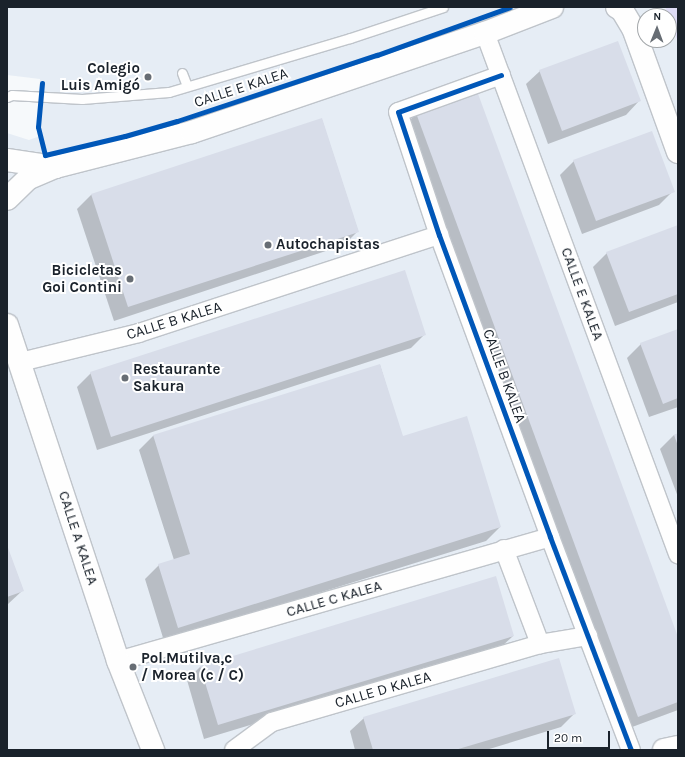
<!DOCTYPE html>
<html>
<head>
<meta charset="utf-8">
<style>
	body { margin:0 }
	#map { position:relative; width:685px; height:757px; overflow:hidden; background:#f6f9fb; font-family:Karla,sans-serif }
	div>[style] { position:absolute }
	.built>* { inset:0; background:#e6edf5 }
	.green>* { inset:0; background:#dedcf6 }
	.shadow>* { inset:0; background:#0003 }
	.building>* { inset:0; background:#d8dde9 }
	.roads { filter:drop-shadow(1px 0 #bfc4ca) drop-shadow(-1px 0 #bfc4ca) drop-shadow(0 1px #bfc4ca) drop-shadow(0 -1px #bfc4ca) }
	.lane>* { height:9px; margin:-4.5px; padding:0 4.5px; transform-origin:4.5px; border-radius:4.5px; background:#fefefe }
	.street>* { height:18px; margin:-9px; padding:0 9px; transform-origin:9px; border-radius:9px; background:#fefefe }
	.secondary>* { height:22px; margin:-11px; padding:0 11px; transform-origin:11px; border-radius:11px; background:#fefefe }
	.cycleway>* { height:5px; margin:-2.5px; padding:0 2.5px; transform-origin:2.5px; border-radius:2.5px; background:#0057b8 }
	.dots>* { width:11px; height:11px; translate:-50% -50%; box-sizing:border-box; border:2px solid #fff; border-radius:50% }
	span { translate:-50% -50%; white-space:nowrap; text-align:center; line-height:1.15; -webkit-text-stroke:4px #fff; paint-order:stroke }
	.poi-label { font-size:15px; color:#1a222b; font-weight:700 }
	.right { translate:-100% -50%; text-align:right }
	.left { translate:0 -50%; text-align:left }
	.street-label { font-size:15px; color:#1a222b }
	.frame { position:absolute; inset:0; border:8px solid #1a222b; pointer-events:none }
	.north { position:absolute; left:637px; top:8px; width:40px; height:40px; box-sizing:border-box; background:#fff; border:1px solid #a3a7aa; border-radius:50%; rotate:1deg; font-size:11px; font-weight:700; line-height:16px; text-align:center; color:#1a222b }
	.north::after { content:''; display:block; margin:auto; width:14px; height:18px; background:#676d74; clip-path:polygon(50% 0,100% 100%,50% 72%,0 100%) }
	.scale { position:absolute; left:547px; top:731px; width:63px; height:18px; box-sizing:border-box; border:2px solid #1a222b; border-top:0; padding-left:5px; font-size:12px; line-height:14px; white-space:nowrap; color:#1a222b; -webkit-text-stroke:3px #fff; paint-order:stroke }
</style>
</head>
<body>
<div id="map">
	<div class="built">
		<i style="clip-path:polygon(7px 7px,665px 7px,668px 16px,645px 16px,645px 40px,669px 40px,669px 19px,678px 43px,678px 750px,7px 750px,7px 133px,29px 140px,40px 136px,37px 122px,40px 79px,7px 75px)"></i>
	</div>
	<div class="green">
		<i style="clip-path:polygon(665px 7px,678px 7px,678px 43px,669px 16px)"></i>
	</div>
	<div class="shadow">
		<i style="clip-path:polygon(540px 71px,639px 101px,626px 115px,548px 144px,526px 84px)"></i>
		<i style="clip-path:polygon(476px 92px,678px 640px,678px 710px,624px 730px,402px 128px,416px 114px)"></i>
		<i style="clip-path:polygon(322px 120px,358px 231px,344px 245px,114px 321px,77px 209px,91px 195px)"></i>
		<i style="clip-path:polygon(574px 161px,673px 191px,659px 205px,582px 234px,560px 175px)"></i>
		<i style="clip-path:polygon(678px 226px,678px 302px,615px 326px,593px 267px,607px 253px)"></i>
		<i style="clip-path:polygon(678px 330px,678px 407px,649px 417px,627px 358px,641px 344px)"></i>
		<i style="clip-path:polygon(425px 334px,411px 348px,97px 450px,77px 387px,91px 373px)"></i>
		<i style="clip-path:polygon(380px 365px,402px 437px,500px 527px,486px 541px,164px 641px,145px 579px,159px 565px,174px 560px,139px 450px,153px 436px)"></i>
		<i style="clip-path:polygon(678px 434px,678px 497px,660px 449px,674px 435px)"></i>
		<i style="clip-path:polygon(7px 547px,23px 590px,7px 605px)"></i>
		<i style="clip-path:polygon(513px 636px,499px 649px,204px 739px,187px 680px,201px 666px)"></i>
		<i style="clip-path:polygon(575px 713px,561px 727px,486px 750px,355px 750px,350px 731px,364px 718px)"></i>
	</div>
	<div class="building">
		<i style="clip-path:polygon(618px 41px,641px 101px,562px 131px,539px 70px)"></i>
		<i style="clip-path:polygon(477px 91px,678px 637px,678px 702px,638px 717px,416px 113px)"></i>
		<i style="clip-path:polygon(322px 118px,359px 232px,128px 307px,91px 194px)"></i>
		<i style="clip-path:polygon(652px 131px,675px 192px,596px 221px,573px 160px)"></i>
		<i style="clip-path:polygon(678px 225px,678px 294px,629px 312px,606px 252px)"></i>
		<i style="clip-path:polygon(405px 270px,426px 335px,111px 437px,90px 372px)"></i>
		<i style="clip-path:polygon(678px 329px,678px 398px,663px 404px,640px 343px)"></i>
		<i style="clip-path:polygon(380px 364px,403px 436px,467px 416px,501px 527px,178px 628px,158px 564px,190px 554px,153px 435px)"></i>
		<i style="clip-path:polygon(678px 433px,678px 446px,674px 435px)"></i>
		<i style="clip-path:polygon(7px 545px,24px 591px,7px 597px)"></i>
		<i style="clip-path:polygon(496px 576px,514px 636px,218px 725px,200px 666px)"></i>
		<i style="clip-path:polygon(559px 658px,576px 714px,455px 750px,373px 750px,363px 717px)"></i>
	</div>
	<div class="roads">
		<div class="lane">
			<i style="left:182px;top:73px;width:14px;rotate:69deg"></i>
			<i style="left:7px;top:97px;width:5px;rotate:-22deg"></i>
			<i style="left:12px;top:95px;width:70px;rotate:3.3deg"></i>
			<i style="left:82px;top:99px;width:87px;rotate:-4.6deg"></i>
			<i style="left:169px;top:92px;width:189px;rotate:-16.6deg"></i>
			<i style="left:350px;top:38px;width:98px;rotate:-18.4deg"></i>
		</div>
		<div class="street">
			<i style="left:485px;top:33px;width:556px;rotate:69.67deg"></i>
			<i style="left:501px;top:75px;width:109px;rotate:160.2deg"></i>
			<i style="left:398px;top:112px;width:130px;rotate:71.6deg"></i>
			<i style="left:439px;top:235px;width:322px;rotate:69.8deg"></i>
			<i style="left:550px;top:537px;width:228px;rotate:69.2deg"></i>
			<i style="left:20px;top:362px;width:122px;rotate:-13.7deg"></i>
			<i style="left:139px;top:333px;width:316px;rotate:-18.1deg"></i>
			<i style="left:504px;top:549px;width:102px;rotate:69.2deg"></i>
			<i style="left:118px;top:661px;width:449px;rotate:-16deg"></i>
			<i style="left:234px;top:750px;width:47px;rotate:-36.4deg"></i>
			<i style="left:272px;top:722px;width:279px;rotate:-16.2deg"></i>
			<i style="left:540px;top:644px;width:49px;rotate:-9.5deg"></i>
		</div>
		<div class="secondary">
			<i style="left:617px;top:7px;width:6px;rotate:31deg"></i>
			<i style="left:622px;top:10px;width:21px;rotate:59deg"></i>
			<i style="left:633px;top:28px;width:132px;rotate:70.1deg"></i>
			<i style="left:7px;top:160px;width:49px;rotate:8.3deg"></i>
			<i style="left:7px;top:199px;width:30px;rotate:-44deg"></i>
			<i style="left:29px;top:178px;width:28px;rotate:-23deg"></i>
			<i style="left:55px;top:167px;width:141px;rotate:-14.3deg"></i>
			<i style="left:192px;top:132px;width:309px;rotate:-18.7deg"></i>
			<i style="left:485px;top:33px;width:72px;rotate:-21.2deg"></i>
			<i style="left:7px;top:325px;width:354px;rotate:71.7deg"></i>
			<i style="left:118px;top:661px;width:96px;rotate:68.5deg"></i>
			<i style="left:664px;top:750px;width:14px;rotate:-12deg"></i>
		</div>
	</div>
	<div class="cycleway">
		<i style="left:501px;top:75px;width:109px;rotate:160.2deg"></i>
		<i style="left:398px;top:112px;width:130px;rotate:71.6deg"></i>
		<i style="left:439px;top:235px;width:322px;rotate:69.8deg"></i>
		<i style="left:550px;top:537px;width:228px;rotate:69.2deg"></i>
		<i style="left:42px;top:83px;width:44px;rotate:95.2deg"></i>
		<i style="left:38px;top:127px;width:29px;rotate:76deg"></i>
		<i style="left:45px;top:155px;width:82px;rotate:-13.4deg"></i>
		<i style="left:125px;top:136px;width:54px;rotate:-16.1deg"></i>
		<i style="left:177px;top:121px;width:211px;rotate:-18.3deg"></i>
		<i style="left:377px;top:55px;width:141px;rotate:-19.8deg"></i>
	</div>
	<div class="dots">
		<i style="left:148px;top:77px;background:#676d74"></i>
		<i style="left:268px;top:245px;background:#676d74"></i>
		<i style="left:130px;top:279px;background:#676d74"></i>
		<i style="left:125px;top:378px;background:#676d74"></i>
		<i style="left:133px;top:667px;background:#676d74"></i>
	</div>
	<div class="poi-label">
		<span class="right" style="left:140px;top:77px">Colegio<br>Luis Amigó</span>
		<span class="left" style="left:276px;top:245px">Autochapistas</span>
		<span class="right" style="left:122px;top:279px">Bicicletas<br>Goi Contini</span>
		<span class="left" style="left:133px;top:378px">Restaurante<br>Sakura</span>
		<span class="left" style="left:141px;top:667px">Pol.Mutilva,c<br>/ Morea (c / C)</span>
	</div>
	<div class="street-label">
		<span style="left:241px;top:88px;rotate:-18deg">CALLE E KALEA</span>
		<span style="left:582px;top:294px;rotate:70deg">CALLE E KALEA</span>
		<span style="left:174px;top:321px;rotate:-17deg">CALLE B KALEA</span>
		<span style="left:504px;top:376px;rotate:70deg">CALLE B KALEA</span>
		<span style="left:78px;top:538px;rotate:72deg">CALLE A KALEA</span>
		<span style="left:334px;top:599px;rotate:-16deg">CALLE C KALEA</span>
		<span style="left:383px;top:690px;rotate:-16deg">CALLE D KALEA</span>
	</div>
	<div class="frame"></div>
	<div class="north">N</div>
	<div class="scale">20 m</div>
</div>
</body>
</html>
